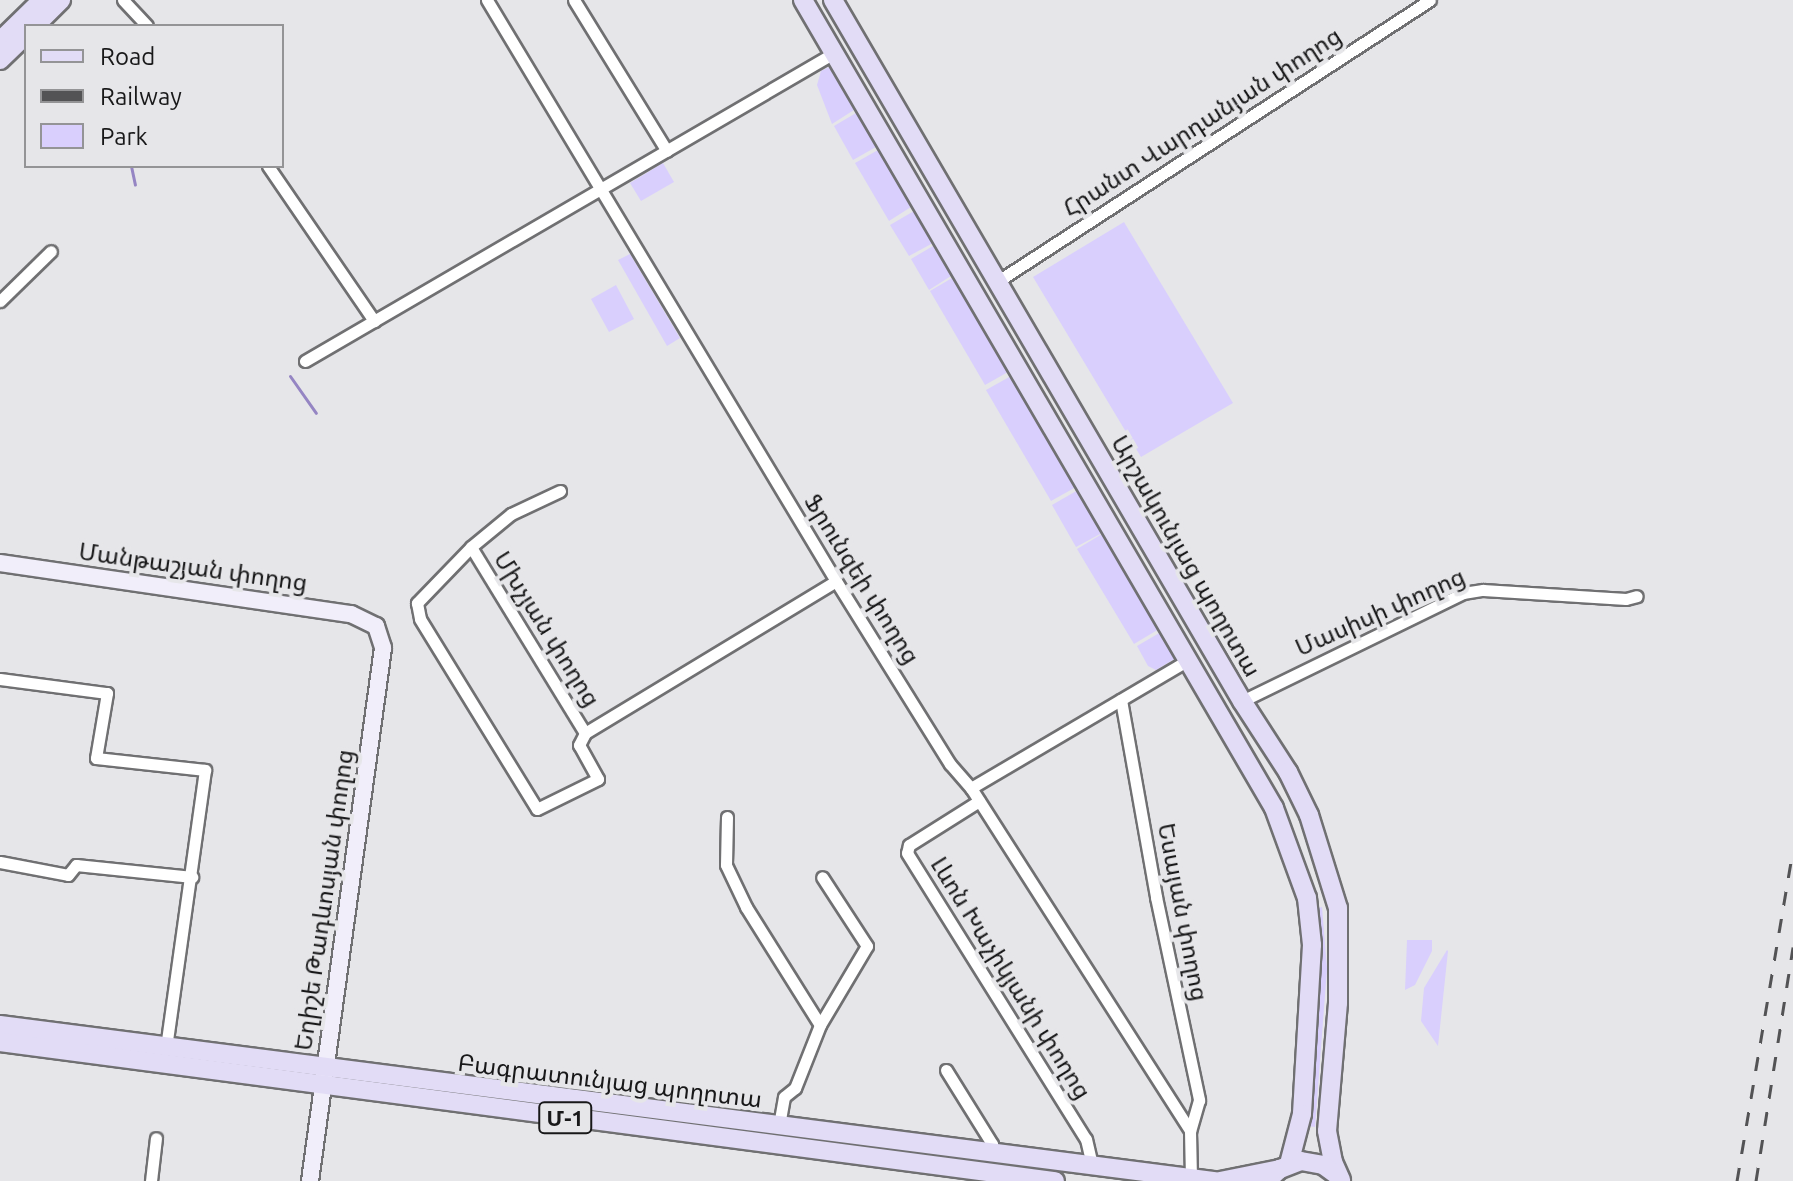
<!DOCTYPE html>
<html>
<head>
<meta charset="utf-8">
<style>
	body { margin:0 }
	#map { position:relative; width:1793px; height:1181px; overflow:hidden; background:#e6e6e9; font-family:Ubuntu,"Noto Sans Armenian",sans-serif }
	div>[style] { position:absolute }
	.green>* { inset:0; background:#d9cffd }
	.stream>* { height:3px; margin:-1.5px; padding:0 1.5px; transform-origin:1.5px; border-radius:1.5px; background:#9585c3 }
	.roads { filter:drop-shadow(2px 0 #707072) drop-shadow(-2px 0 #707072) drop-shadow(0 2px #707072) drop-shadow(0 -2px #707072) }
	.street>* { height:11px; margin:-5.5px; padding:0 5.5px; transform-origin:5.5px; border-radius:5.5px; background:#fff }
	.secondary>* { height:16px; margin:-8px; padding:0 8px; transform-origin:8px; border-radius:8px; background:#f1eefa }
	.primary>* { height:18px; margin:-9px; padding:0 9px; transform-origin:9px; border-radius:9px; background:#e2dcf6 }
	.rail>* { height:3px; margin-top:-1.5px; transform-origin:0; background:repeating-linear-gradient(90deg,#535355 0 14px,transparent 0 28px) }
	span { translate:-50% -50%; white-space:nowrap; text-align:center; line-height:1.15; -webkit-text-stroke:8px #e6e6e9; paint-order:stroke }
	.shield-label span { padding:2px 6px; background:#e6e6e9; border:2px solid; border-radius:6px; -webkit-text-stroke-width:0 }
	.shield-label { font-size:22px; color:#181819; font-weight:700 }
	.street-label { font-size:24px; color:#181819 }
	.legend { position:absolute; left:24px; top:24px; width:260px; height:144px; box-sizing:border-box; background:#e6e6e9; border:2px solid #949496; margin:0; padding:10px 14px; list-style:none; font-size:24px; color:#181819 }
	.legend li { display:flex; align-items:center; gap:16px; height:40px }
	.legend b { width:40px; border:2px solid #949496 }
</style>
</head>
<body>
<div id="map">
	<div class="green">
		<i style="clip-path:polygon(829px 67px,854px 110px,832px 124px,817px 85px,821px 71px)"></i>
		<i style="clip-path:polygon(856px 113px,876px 147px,853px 160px,834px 126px)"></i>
		<i style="clip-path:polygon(878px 150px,911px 207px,889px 221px,855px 163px)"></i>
		<i style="clip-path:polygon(663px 163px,674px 182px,641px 201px,630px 183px)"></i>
		<i style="clip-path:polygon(914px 211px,933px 243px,909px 256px,890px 225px)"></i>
		<i style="clip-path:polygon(1124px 222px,1233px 403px,1141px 457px,1033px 277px)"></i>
		<i style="clip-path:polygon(933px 246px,951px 276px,929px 290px,911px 259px)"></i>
		<i style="clip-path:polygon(630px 254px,680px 338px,667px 346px,618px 260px)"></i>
		<i style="clip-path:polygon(952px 278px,1008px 372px,985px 385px,930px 291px)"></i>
		<i style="clip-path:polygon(616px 285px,634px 319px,609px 332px,591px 299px)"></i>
		<i style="clip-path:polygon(1011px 376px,1076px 487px,1051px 501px,986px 390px)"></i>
		<i style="clip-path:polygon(1078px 490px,1102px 533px,1076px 547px,1052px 505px)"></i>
		<i style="clip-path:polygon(1102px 534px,1159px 629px,1134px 644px,1077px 549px)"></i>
		<i style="clip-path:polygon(1161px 632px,1176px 658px,1156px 670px,1148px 666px,1137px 646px)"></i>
		<i style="clip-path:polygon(1322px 907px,1327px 969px,1315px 1127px,1308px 1126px,1320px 968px,1315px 909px)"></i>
		<i style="clip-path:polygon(1407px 940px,1432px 940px,1432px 951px,1415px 985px,1405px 990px)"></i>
		<i style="clip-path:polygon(1447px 950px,1448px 951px,1438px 1046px,1421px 1021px,1424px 988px)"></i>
	</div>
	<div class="stream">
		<i style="left:131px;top:166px;width:19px;rotate:78deg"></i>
		<i style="left:290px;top:376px;width:45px;rotate:54.9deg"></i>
	</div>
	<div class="roads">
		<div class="street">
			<i style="left:123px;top:0;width:35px;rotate:47deg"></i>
			<i style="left:487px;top:0;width:678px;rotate:59.01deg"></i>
			<i style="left:836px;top:581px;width:216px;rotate:58.1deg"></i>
			<i style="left:950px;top:764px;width:32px;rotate:49deg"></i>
			<i style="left:971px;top:788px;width:407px;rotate:57.4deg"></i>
			<i style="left:1190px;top:1131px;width:47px;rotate:88.8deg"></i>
			<i style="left:574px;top:0;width:177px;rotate:58.4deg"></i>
			<i style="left:268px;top:166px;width:188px;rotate:55.6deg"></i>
			<i style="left:998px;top:281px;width:515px;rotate:-33.04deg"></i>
			<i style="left:0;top:301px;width:71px;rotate:-44.4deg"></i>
			<i style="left:305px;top:361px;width:612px;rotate:-30.21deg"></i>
			<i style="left:560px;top:491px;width:54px;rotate:154.9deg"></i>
			<i style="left:511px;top:514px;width:52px;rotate:140.5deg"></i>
			<i style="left:471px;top:547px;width:78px;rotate:134deg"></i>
			<i style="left:417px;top:603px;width:16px;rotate:79deg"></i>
			<i style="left:420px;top:619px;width:223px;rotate:58.4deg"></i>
			<i style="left:537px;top:809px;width:68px;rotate:-26.2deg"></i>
			<i style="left:598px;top:779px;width:39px;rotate:-119deg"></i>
			<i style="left:579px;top:745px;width:13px;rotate:-63deg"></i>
			<i style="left:585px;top:733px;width:293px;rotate:-31.2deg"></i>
			<i style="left:471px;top:547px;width:218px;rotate:58.5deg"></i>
			<i style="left:0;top:679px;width:108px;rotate:7.5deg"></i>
			<i style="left:107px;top:693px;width:66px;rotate:99.6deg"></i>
			<i style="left:96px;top:758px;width:110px;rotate:6.3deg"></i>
			<i style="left:205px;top:770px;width:281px;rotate:98deg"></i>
			<i style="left:1121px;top:700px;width:200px;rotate:79.9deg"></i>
			<i style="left:1156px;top:897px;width:208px;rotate:78deg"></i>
			<i style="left:1199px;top:1100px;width:32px;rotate:106deg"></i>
			<i style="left:1242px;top:701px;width:246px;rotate:-26deg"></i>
			<i style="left:1463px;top:593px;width:20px;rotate:-9deg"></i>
			<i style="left:1483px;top:590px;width:143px;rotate:3.6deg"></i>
			<i style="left:1626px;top:599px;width:11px;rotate:-15deg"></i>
			<i style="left:971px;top:788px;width:252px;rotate:-30.5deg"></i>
			<i style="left:979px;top:801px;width:83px;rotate:147.8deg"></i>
			<i style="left:909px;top:845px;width:8px;rotate:104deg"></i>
			<i style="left:907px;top:853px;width:337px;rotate:58deg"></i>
			<i style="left:1086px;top:1139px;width:28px;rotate:77deg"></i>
			<i style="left:727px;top:817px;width:48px;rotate:91.2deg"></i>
			<i style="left:726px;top:865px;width:47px;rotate:64.5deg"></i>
			<i style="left:746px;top:907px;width:139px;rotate:57.9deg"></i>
			<i style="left:820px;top:1025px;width:68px;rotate:111.6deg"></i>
			<i style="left:795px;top:1088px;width:14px;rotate:141deg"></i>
			<i style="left:784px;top:1097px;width:29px;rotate:100deg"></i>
			<i style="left:0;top:862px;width:69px;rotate:10.8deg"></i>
			<i style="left:68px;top:875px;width:13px;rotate:-51deg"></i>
			<i style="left:76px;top:865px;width:117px;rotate:5.9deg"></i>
			<i style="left:820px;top:1025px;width:92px;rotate:-59.3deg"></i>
			<i style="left:867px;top:946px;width:82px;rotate:-123.1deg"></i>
			<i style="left:946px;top:1070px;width:87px;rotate:58.1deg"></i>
			<i style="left:992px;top:1144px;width:9px;rotate:103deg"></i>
			<i style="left:151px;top:1181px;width:43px;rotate:-83.4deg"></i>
		</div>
		<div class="secondary">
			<i style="left:0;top:563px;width:355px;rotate:8.3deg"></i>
			<i style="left:351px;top:614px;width:28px;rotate:26deg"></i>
			<i style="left:376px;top:626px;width:23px;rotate:72deg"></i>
			<i style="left:383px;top:648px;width:538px;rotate:97.8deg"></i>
		</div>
		<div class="primary">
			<i style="left:803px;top:0;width:935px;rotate:59.76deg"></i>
			<i style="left:1274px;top:808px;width:96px;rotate:69.9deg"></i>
			<i style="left:1307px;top:898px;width:47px;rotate:83.9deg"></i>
			<i style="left:1312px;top:945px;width:169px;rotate:93.4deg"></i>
			<i style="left:1302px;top:1114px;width:52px;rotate:104.6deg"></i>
			<i style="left:833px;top:0;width:812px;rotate:59.74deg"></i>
			<i style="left:1242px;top:701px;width:85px;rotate:57.1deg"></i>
			<i style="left:1288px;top:772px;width:48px;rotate:64deg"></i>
			<i style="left:1309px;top:815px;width:97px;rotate:72.7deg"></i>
			<i style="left:1338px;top:908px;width:95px;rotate:90deg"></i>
			<i style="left:1338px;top:1003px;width:128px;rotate:94.9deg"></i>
			<i style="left:1327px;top:1131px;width:32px;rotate:79deg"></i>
			<i style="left:1333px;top:1162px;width:20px;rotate:66deg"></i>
			<i style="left:35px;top:26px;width:37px;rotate:-45deg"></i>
			<i style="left:0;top:41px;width:59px;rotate:-44.3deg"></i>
			<i style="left:0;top:60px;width:36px;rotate:-44deg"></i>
			<i style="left:0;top:1025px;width:1225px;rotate:7.32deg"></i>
			<i style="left:0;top:1042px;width:1064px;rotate:7.51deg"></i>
			<i style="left:1220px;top:1181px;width:61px;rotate:-11.3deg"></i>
			<i style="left:1267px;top:1181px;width:18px;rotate:-43deg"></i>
			<i style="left:1280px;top:1169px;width:22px;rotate:-21deg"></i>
			<i style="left:1301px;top:1161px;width:22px;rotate:10deg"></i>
			<i style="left:1323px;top:1165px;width:19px;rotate:36deg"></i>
		</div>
	</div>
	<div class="rail">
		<i style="left:1737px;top:1181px;width:335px;rotate:-80.4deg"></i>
		<i style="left:1756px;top:1181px;width:237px;rotate:-81deg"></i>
	</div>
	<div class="shield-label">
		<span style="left:565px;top:1118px">Մ-1</span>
	</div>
	<div class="street-label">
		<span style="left:1202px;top:122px;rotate:-33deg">Հրանտ Վարդանյան փողոց</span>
		<span style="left:1186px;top:556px;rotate:60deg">Արշակունյաց պողոտա</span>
		<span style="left:193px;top:567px;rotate:8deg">Մանթաշյան փողոց</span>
		<span style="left:862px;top:579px;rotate:58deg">Ֆրունզեի փողոց</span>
		<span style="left:1380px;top:612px;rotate:-24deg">Մասիսի փողոց</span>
		<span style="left:547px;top:629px;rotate:58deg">Մխչյան փողոց</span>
		<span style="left:324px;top:900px;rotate:-82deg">Եղիշե Թադևոսյան փողոց</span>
		<span style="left:1183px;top:912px;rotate:79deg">Եսայան փողոց</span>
		<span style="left:1011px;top:978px;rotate:58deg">Լևոն Խաչիկյանի փողոց</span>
		<span style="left:610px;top:1081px;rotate:7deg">Բագրատունյաց պողոտա</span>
	</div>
	<ul class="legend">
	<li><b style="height:10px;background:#e2dcf6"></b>Road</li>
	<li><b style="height:10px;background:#535355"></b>Railway</li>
	<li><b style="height:22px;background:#d9cffd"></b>Park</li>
	</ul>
</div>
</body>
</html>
